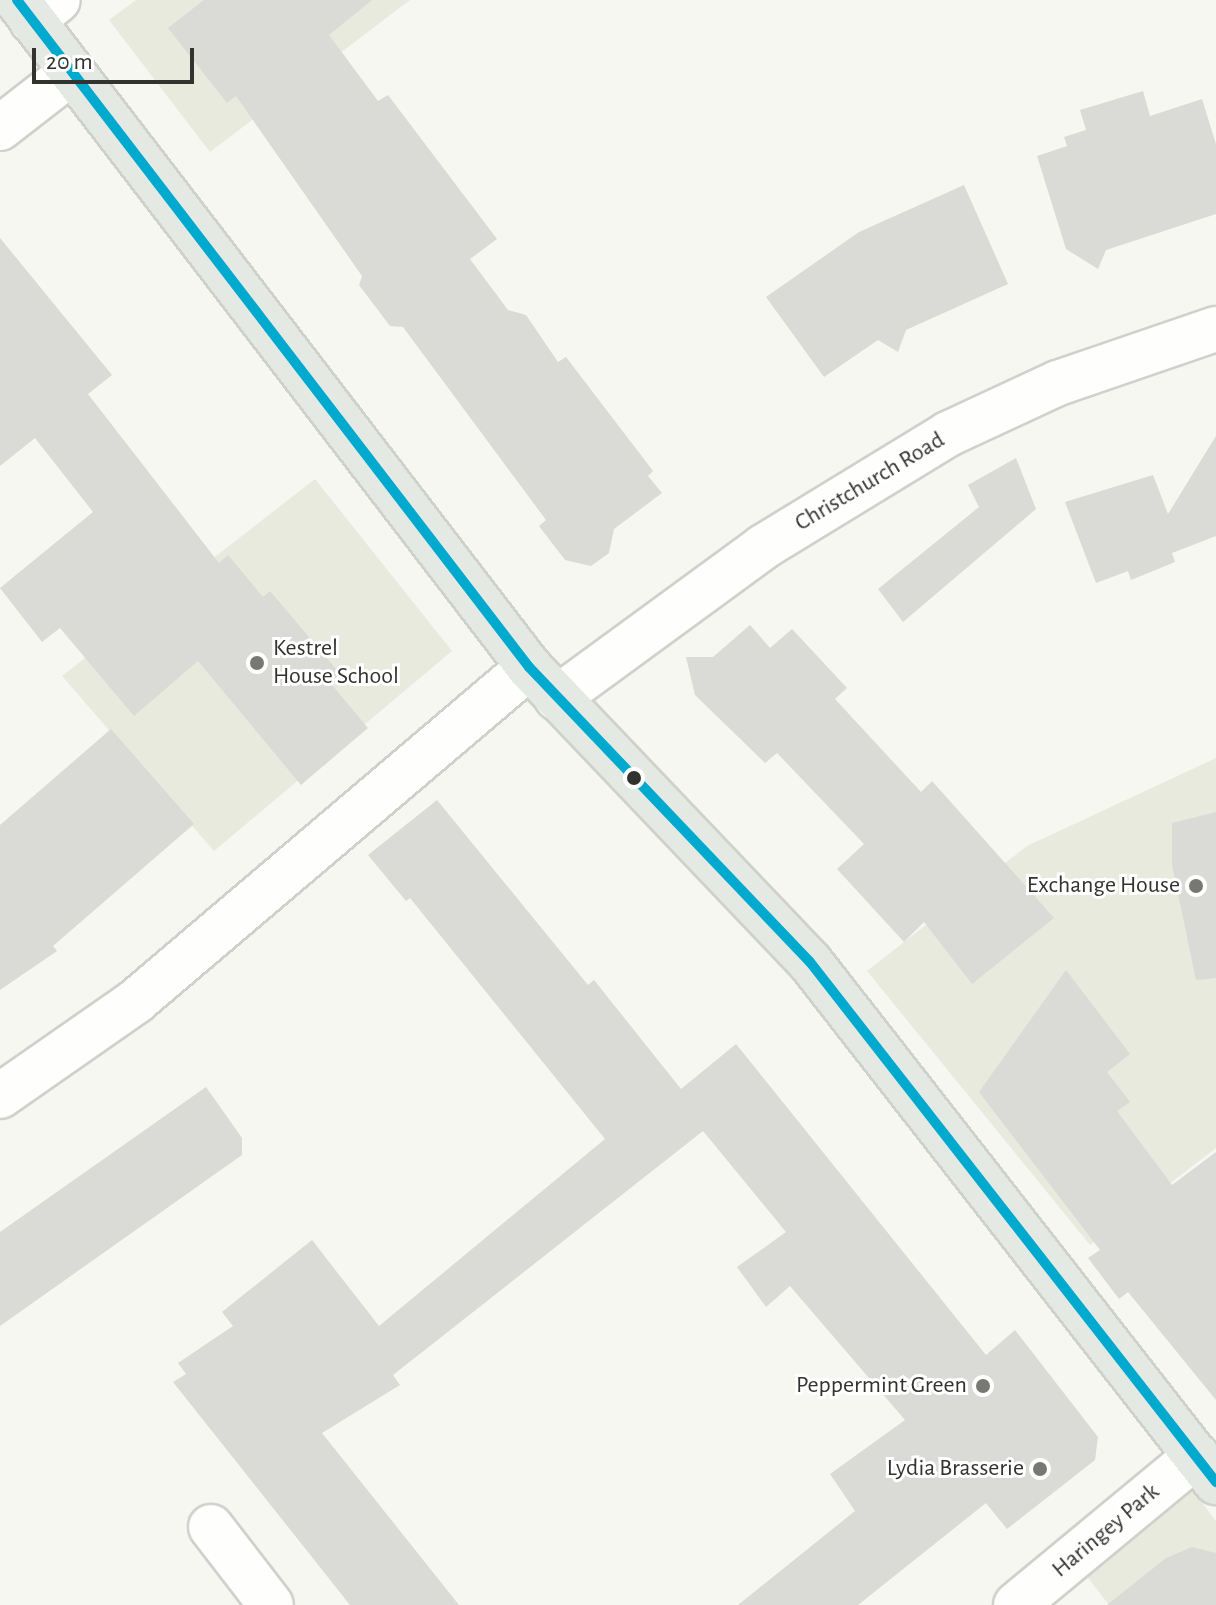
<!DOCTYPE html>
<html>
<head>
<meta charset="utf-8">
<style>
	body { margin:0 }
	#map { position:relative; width:1216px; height:1605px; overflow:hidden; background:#f6f7f1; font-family:"Alegreya Sans",sans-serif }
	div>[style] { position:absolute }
	.built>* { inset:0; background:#e8eade }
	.building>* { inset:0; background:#dadad6 }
	.roads { filter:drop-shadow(2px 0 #d0d0cc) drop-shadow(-2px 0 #d0d0cc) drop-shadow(0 2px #d0d0cc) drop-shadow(0 -2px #d0d0cc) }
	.minor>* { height:44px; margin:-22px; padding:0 22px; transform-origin:22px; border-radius:22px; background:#fefefd }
	.primary>* { height:44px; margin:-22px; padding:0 22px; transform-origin:22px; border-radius:22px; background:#e4eae3 }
	.bus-1>* { height:10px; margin:-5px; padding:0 5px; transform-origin:5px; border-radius:5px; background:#00a9ce }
	.dots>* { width:22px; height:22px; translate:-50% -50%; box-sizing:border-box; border:4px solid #fff; border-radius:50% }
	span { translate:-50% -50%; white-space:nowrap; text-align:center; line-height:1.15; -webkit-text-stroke:6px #fff; paint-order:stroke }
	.street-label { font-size:24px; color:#32332f }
	.poi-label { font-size:24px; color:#32332f }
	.left { translate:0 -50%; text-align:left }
	.right { translate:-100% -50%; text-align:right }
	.scale { position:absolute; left:32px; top:48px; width:162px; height:36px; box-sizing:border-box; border:4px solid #32332f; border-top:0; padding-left:10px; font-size:24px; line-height:28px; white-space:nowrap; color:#32332f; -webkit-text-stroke:6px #fff; paint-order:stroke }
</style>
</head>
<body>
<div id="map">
	<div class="built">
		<i style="clip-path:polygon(136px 0,410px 0,210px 152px,109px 20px)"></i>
		<i style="clip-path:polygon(315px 479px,452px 651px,214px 851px,62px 676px)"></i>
		<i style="clip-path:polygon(1216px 758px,1216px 1148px,1090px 1245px,867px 971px,1027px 846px)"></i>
		<i style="clip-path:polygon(1190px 1487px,1216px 1521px,1216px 1605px,1109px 1605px,1086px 1575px)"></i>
	</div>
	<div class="building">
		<i style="clip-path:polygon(204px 0,372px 0,329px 35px,378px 101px,388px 95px,497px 239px,470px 259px,508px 310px,526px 315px,558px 362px,566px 357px,653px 471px,648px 476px,662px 493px,614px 529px,609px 553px,591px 566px,565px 560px,539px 526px,546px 520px,403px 327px,390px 326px,359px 285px,362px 276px,236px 96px,227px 103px,168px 28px)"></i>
		<i style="clip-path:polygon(1143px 91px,1150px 116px,1202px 99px,1216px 144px,1216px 214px,1106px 250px,1098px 269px,1066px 249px,1037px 156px,1067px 146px,1064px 137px,1086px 130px,1080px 110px)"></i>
		<i style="clip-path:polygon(964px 185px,1008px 284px,906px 330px,898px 352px,878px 340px,824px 377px,766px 297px,859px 232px)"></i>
		<i style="clip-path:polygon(0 238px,112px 375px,88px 394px,219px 563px,228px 555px,263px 597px,270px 591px,342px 676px,332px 685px,368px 728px,301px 785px,198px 661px,134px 716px,60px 628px,42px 642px,0 588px,93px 512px,35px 438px,0 466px)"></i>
		<i style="clip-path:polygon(1216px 436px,1216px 536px,1172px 553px,1175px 562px,1131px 580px,1128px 571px,1096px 583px,1065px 502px,1153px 475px,1168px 514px)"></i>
		<i style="clip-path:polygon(1016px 458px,1036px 509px,903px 622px,878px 589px,979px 507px,968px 485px)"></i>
		<i style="clip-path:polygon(750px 625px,770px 648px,792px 629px,847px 688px,835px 699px,921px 792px,932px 781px,1054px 918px,972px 984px,924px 922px,904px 942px,837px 869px,864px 844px,777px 753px,765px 763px,695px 695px,686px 657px,713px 657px)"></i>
		<i style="clip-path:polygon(111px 729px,194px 824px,53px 946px,57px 951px,0 990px,0 825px)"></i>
		<i style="clip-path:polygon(437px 800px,588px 985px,594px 980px,681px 1089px,736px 1044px,986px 1355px,1015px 1330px,1098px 1437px,1095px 1460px,1007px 1529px,986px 1503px,858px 1605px,738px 1605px,855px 1511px,830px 1474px,905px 1420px,790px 1286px,766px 1307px,737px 1267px,786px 1232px,703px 1131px,393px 1375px,400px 1385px,322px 1433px,459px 1605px,350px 1605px,173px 1382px,186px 1374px,178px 1363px,233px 1326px,222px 1312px,312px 1240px,379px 1326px,605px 1139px,410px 898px,406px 901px,368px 855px)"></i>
		<i style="clip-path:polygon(1216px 812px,1216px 978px,1196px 980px,1172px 865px,1172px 823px)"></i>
		<i style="clip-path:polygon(1066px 970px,1130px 1054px,1107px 1072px,1130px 1102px,1117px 1111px,1172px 1185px,1216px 1152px,1216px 1400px,1128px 1292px,1119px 1299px,1088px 1258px,1100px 1250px,979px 1092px)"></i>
		<i style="clip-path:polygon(206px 1087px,242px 1138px,242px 1155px,0 1326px,0 1232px)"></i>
		<i style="clip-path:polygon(1192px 1547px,1216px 1553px,1216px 1605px,1107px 1605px,1166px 1558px)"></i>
	</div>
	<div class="roads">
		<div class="minor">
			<i style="left:32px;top:21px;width:33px;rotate:-39deg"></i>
			<i style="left:0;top:128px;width:91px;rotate:-37.9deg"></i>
			<i style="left:557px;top:698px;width:255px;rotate:-36.2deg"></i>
			<i style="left:763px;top:547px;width:217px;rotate:-31.4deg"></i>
			<i style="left:948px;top:434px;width:121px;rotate:-24.9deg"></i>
			<i style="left:1058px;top:383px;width:167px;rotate:-18.9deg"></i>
			<i style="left:0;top:1096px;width:166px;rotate:-34.9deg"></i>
			<i style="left:136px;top:1001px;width:516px;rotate:-40.36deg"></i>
			<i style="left:211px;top:1527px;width:98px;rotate:52.4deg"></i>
			<i style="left:1016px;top:1605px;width:234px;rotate:-39.6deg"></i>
		</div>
		<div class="primary">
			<i style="left:17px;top:0;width:841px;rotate:52.49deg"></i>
			<i style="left:529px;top:667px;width:407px;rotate:46.4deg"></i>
			<i style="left:810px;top:962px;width:660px;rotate:52.02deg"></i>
		</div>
	</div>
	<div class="bus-1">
		<i style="left:17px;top:0;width:841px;rotate:52.49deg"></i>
		<i style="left:529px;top:667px;width:407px;rotate:46.4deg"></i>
		<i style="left:810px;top:962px;width:660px;rotate:52.02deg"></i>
	</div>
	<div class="dots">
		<i style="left:257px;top:663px;background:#777873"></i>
		<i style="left:634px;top:778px;background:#32332f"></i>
		<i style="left:1196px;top:886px;background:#777873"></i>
		<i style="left:983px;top:1386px;background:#777873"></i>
		<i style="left:1040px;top:1469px;background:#777873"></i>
	</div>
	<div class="street-label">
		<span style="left:870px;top:482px;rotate:-31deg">Christchurch Road</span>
		<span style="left:1106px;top:1531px;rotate:-40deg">Haringey Park</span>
	</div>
	<div class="poi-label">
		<span class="left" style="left:273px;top:663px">Kestrel<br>House School</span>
		<span class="right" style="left:1180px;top:886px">Exchange House</span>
		<span class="right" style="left:967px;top:1386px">Peppermint Green</span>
		<span class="right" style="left:1024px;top:1469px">Lydia Brasserie</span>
	</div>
	<div class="scale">20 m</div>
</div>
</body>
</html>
